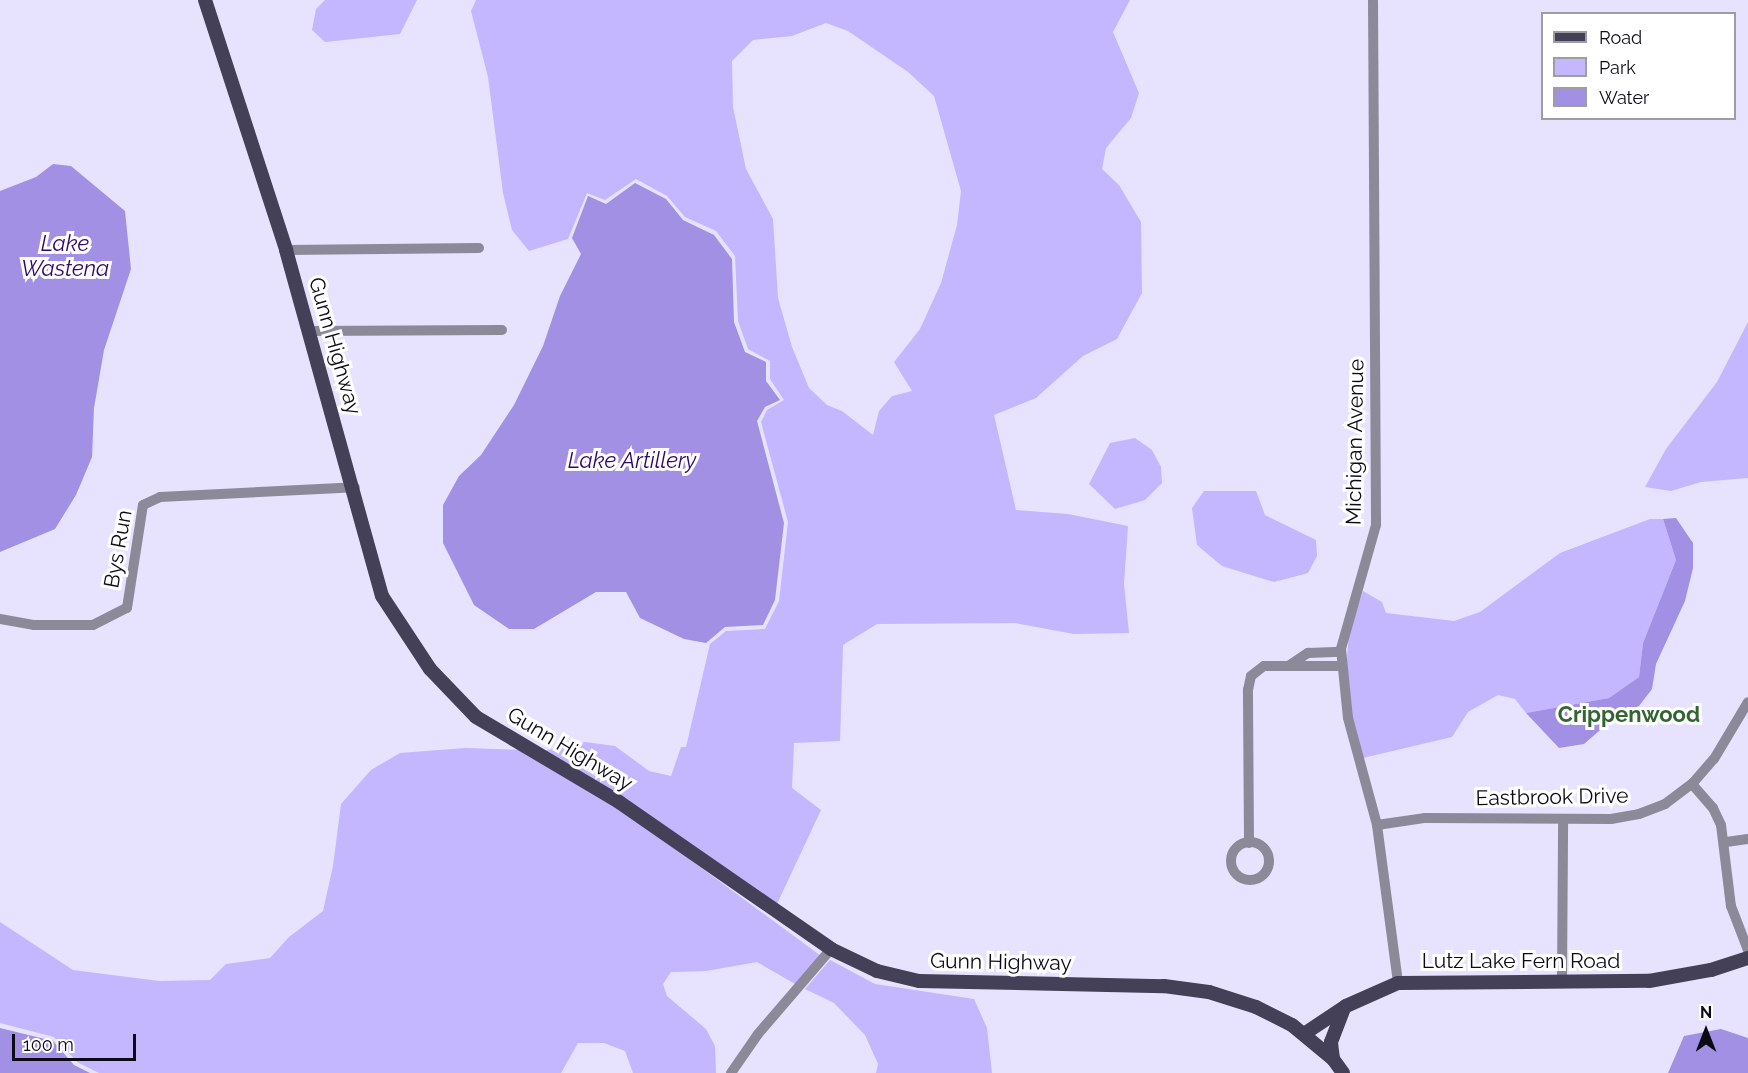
<!DOCTYPE html>
<html>
<head>
<meta charset="utf-8">
<style>
	body { margin:0 }
	#map { position:relative; width:1748px; height:1073px; overflow:hidden; background:#e7e3ff; font-family:Raleway,sans-serif }
	div>[style] { position:absolute }
	.green>* { inset:0; background:#c4b6ff }
	.water>* { inset:0; background:#a190e3 }
	.minor>* { height:10px; margin:-5px; padding:0 5px; transform-origin:5px; border-radius:5px; background:#8c8a98 }
	.minor>.ring { margin:-5px; padding:0; box-sizing:content-box; background:none; border:10px solid #8c8a98; border-radius:50% }
	.major>* { height:14px; margin:-7px; padding:0 7px; transform-origin:7px; border-radius:7px; background:#444057 }
	span { translate:-50% -50%; white-space:nowrap; text-align:center; line-height:1.15; -webkit-text-stroke:6px #fff; paint-order:stroke }
	.street-label { font-size:21px; color:#0c0a15 }
	.water-label { font-size:22px; color:#32076c; font-style:italic }
	.neighbourhood-label { font-size:22px; color:#32652f; font-weight:700 }
	.legend { position:absolute; left:1541px; top:12px; width:195px; height:108px; box-sizing:border-box; background:#fff; border:2px solid #9e9da1; margin:0; padding:8px 10px; list-style:none; font-size:18px; color:#0c0a15 }
	.legend li { display:flex; align-items:center; gap:12px; height:30px }
	.legend b { width:30px; border:2px solid #9e9da1 }
	.north { position:absolute; left:1676px; top:1001px; width:60px; height:60px; -webkit-text-stroke:4px #fff; paint-order:stroke; rotate:0deg; font-size:16px; font-weight:700; line-height:24px; text-align:center; color:#0c0a15 }
	.north::after { content:''; display:block; margin:auto; width:21px; height:27px; background:#0c0a15; clip-path:polygon(50% 0,100% 100%,50% 72%,0 100%) }
	.scale { position:absolute; left:12px; top:1034px; width:124px; height:27px; box-sizing:border-box; border:3px solid #0c0a15; border-top:0; padding-left:8px; font-size:18px; line-height:21px; white-space:nowrap; color:#0c0a15; -webkit-text-stroke:4px #fff; paint-order:stroke }
</style>
</head>
<body>
<div id="map">
	<div class="green">
		<i style="clip-path:polygon(325px 0,417px 0,400px 34px,325px 42px,312px 30px,316px 9px)"></i>
		<i style="clip-path:polygon(evenodd,476px 0,1130px 0,1113px 32px,1139px 93px,1131px 118px,1106px 148px,1102px 169px,1119px 185px,1141px 222px,1142px 293px,1117px 339px,1083px 356px,1036px 398px,994px 415px,1016px 510px,1068px 514px,1128px 526px,1124px 584px,1129px 633px,1074px 634px,1015px 623px,877px 624px,843px 645px,840px 741px,794px 743px,792px 788px,821px 810px,776px 906px,543px 751px,585px 742px,615px 746px,649px 771px,671px 776px,681px 747px,686px 747px,710px 644px,726px 631px,765px 629px,779px 601px,788px 522px,761px 422px,767px 410px,784px 400px,770px 379px,770px 361px,748px 349px,738px 321px,735px 256px,716px 231px,685px 217px,667px 196px,636px 179px,605px 200px,587px 193px,568px 239px,529px 251px,512px 230px,503px 193px,488px 77px,471px 11px,476px 0,826px 23px,848px 31px,908px 72px,934px 96px,961px 191px,957px 225px,941px 283px,920px 329px,894px 362px,912px 391px,892px 396px,879px 411px,873px 435px,842px 411px,827px 405px,809px 388px,792px 347px,778px 298px,773px 219px,746px 169px,733px 107px,732px 61px,753px 40px,792px 36px,826px 23px)"></i>
		<i style="clip-path:polygon(1748px 322px,1748px 478px,1701px 482px,1671px 491px,1645px 487px,1666px 449px,1717px 382px)"></i>
		<i style="clip-path:polygon(1135px 438px,1152px 450px,1161px 467px,1162px 483px,1145px 500px,1115px 509px,1089px 484px,1110px 443px)"></i>
		<i style="clip-path:polygon(1204px 491px,1256px 491px,1265px 515px,1316px 540px,1317px 556px,1308px 573px,1274px 582px,1222px 566px,1197px 545px,1192px 508px)"></i>
		<i style="clip-path:polygon(1650px 519px,1663px 519px,1676px 560px,1643px 643px,1639px 677px,1609px 698px,1526px 713px,1515px 699px,1498px 695px,1468px 712px,1452px 737px,1363px 758px,1352px 717px,1346px 669px,1349px 633px,1363px 591px,1382px 602px,1386px 613px,1454px 621px,1480px 612px,1560px 553px)"></i>
		<i style="clip-path:polygon(465px 748px,524px 750px,617px 806px,821px 956px,797px 985px,757px 962px,706px 971px,671px 972px,663px 984px,667px 996px,706px 1029px,715px 1046px,716px 1073px,633px 1073px,625px 1051px,604px 1043px,578px 1043px,561px 1073px,99px 1073px,77px 1062px,54px 1037px,0 1023px,0 922px,73px 970px,159px 981px,210px 980px,226px 964px,270px 958px,289px 937px,323px 911px,333px 866px,341px 804px,371px 770px,400px 753px)"></i>
		<i style="clip-path:polygon(830px 960px,875px 984px,974px 999px,987px 1028px,992px 1073px,876px 1073px,878px 1064px,865px 1035px,834px 1003px,805px 989px)"></i>
	</div>
	<div class="water">
		<i style="clip-path:polygon(53px 164px,71px 166px,125px 211px,131px 269px,104px 350px,94px 408px,92px 457px,76px 495px,55px 529px,0 552px,0 191px,36px 177px)"></i>
		<i style="clip-path:polygon(635px 183px,666px 199px,683px 220px,714px 235px,732px 259px,734px 322px,745px 352px,766px 362px,766px 381px,780px 400px,765px 407px,757px 421px,784px 523px,775px 600px,763px 625px,725px 627px,706px 643px,684px 639px,640px 618px,626px 592px,596px 592px,534px 629px,509px 629px,474px 605px,443px 543px,443px 505px,459px 476px,481px 455px,514px 405px,543px 346px,560px 296px,581px 254px,572px 238px,588px 196px,606px 204px)"></i>
		<i style="clip-path:polygon(1676px 518px,1693px 543px,1693px 568px,1685px 601px,1656px 664px,1652px 689px,1639px 706px,1614px 718px,1584px 744px,1559px 748px,1526px 713px,1609px 698px,1639px 677px,1643px 643px,1676px 560px,1663px 519px)"></i>
		<i style="clip-path:polygon(0 1028px,53px 1041px,74px 1065px,90px 1073px,0 1073px)"></i>
		<i style="clip-path:polygon(1721px 1029px,1748px 1038px,1748px 1073px,1668px 1073px,1684px 1036px)"></i>
	</div>
	<div class="minor">
		<i style="left:1373px;top:0;width:525px;rotate:89.67deg"></i>
		<i style="left:1376px;top:525px;width:129px;rotate:105.8deg"></i>
		<i style="left:1341px;top:649px;width:69px;rotate:84.2deg"></i>
		<i style="left:1348px;top:718px;width:111px;rotate:74.8deg"></i>
		<i style="left:1377px;top:825px;width:159px;rotate:82.4deg"></i>
		<i style="left:286px;top:250px;width:193px;rotate:-0.6deg"></i>
		<i style="left:309px;top:331px;width:193px;rotate:-0.3deg"></i>
		<i style="left:0;top:619px;width:35px;rotate:10deg"></i>
		<i style="left:34px;top:625px;width:59px"></i>
		<i style="left:93px;top:625px;width:38px;rotate:-27deg"></i>
		<i style="left:127px;top:608px;width:104px;rotate:-81.2deg"></i>
		<i style="left:143px;top:505px;width:19px;rotate:-25deg"></i>
		<i style="left:160px;top:497px;width:195px;rotate:-2.9deg"></i>
		<i style="left:1290px;top:665px;width:22px;rotate:-34deg"></i>
		<i style="left:1308px;top:653px;width:33px;rotate:-2deg"></i>
		<i style="left:1692px;top:784px;width:32px;rotate:49deg"></i>
		<i style="left:1713px;top:808px;width:19px;rotate:65deg"></i>
		<i style="left:1721px;top:825px;width:82px;rotate:83deg"></i>
		<i style="left:1731px;top:906px;width:47px;rotate:68.9deg"></i>
		<i style="left:1377px;top:825px;width:49px;rotate:-8.3deg"></i>
		<i style="left:1425px;top:818px;width:186px;rotate:0.3deg"></i>
		<i style="left:1611px;top:819px;width:28px;rotate:-10deg"></i>
		<i style="left:1639px;top:814px;width:28px;rotate:-21deg"></i>
		<i style="left:1665px;top:804px;width:34px;rotate:-37deg"></i>
		<i style="left:1692px;top:784px;width:33px;rotate:-49deg"></i>
		<i style="left:1714px;top:759px;width:66px;rotate:-59.2deg"></i>
		<i style="left:1726px;top:842px;width:22px;rotate:-8deg"></i>
		<i class="ring" style="left:1231px;top:842px;width:28px;height:28px"></i>
		<i style="left:1249px;top:843px;width:153px;rotate:-90.4deg"></i>
		<i style="left:1248px;top:690px;width:14px;rotate:-78deg"></i>
		<i style="left:1251px;top:676px;width:16px;rotate:-38deg"></i>
		<i style="left:1264px;top:666px;width:78px"></i>
		<i style="left:1562px;top:981px;width:162px;rotate:-89.6deg"></i>
		<i style="left:731px;top:1073px;width:47px;rotate:-55.3deg"></i>
		<i style="left:758px;top:1034px;width:112px;rotate:-49.3deg"></i>
	</div>
	<div class="major">
		<i style="left:205px;top:0;width:263px;rotate:72deg"></i>
		<i style="left:286px;top:250px;width:359px;rotate:74.5deg"></i>
		<i style="left:382px;top:596px;width:87px;rotate:56.7deg"></i>
		<i style="left:430px;top:669px;width:66px;rotate:46.2deg"></i>
		<i style="left:476px;top:717px;width:166px;rotate:30.7deg"></i>
		<i style="left:619px;top:802px;width:258px;rotate:34.7deg"></i>
		<i style="left:831px;top:949px;width:51px;rotate:25.6deg"></i>
		<i style="left:877px;top:971px;width:43px;rotate:13.4deg"></i>
		<i style="left:919px;top:981px;width:245px;rotate:1.2deg"></i>
		<i style="left:1164px;top:986px;width:45px;rotate:7.6deg"></i>
		<i style="left:1209px;top:992px;width:49px;rotate:17.7deg"></i>
		<i style="left:1256px;top:1007px;width:40px;rotate:26.6deg"></i>
		<i style="left:1292px;top:1025px;width:53px;rotate:39.7deg"></i>
		<i style="left:1333px;top:1059px;width:17px;rotate:54deg"></i>
		<i style="left:1304px;top:1034px;width:50px;rotate:-33.7deg"></i>
		<i style="left:1346px;top:1006px;width:57px;rotate:-23.9deg"></i>
		<i style="left:1398px;top:983px;width:251px;rotate:-0.5deg"></i>
		<i style="left:1649px;top:981px;width:63px;rotate:-10.1deg"></i>
		<i style="left:1711px;top:970px;width:39px;rotate:-18deg"></i>
		<i style="left:1333px;top:1059px;width:17px;rotate:-97deg"></i>
		<i style="left:1331px;top:1042px;width:34px;rotate:-69deg"></i>
	</div>
	<div class="street-label">
		<span style="left:335px;top:346px;rotate:74deg">Gunn Highway</span>
		<span style="left:1355px;top:442px;rotate:-89deg">Michigan Avenue</span>
		<span style="left:118px;top:549px;rotate:-80deg">Bys Run</span>
		<span style="left:570px;top:749px;rotate:31deg">Gunn Highway</span>
		<span style="left:1552px;top:797px;rotate:-1deg">Eastbrook Drive</span>
		<span style="left:1521px;top:961px">Lutz Lake Fern Road</span>
		<span style="left:1001px;top:962px;rotate:1deg">Gunn Highway</span>
	</div>
	<div class="water-label">
		<span style="left:65px;top:256px">Lake<br>Wastena</span>
		<span style="left:632px;top:461px">Lake Artillery</span>
	</div>
	<div class="neighbourhood-label">
		<span style="left:1629px;top:715px">Crippenwood</span>
	</div>
	<ul class="legend">
	<li><b style="height:8px;background:#444057"></b>Road</li>
	<li><b style="height:16px;background:#c4b6ff"></b>Park</li>
	<li><b style="height:16px;background:#a190e3"></b>Water</li>
	</ul>
	<div class="north">N</div>
	<div class="scale">100 m</div>
</div>
</body>
</html>
